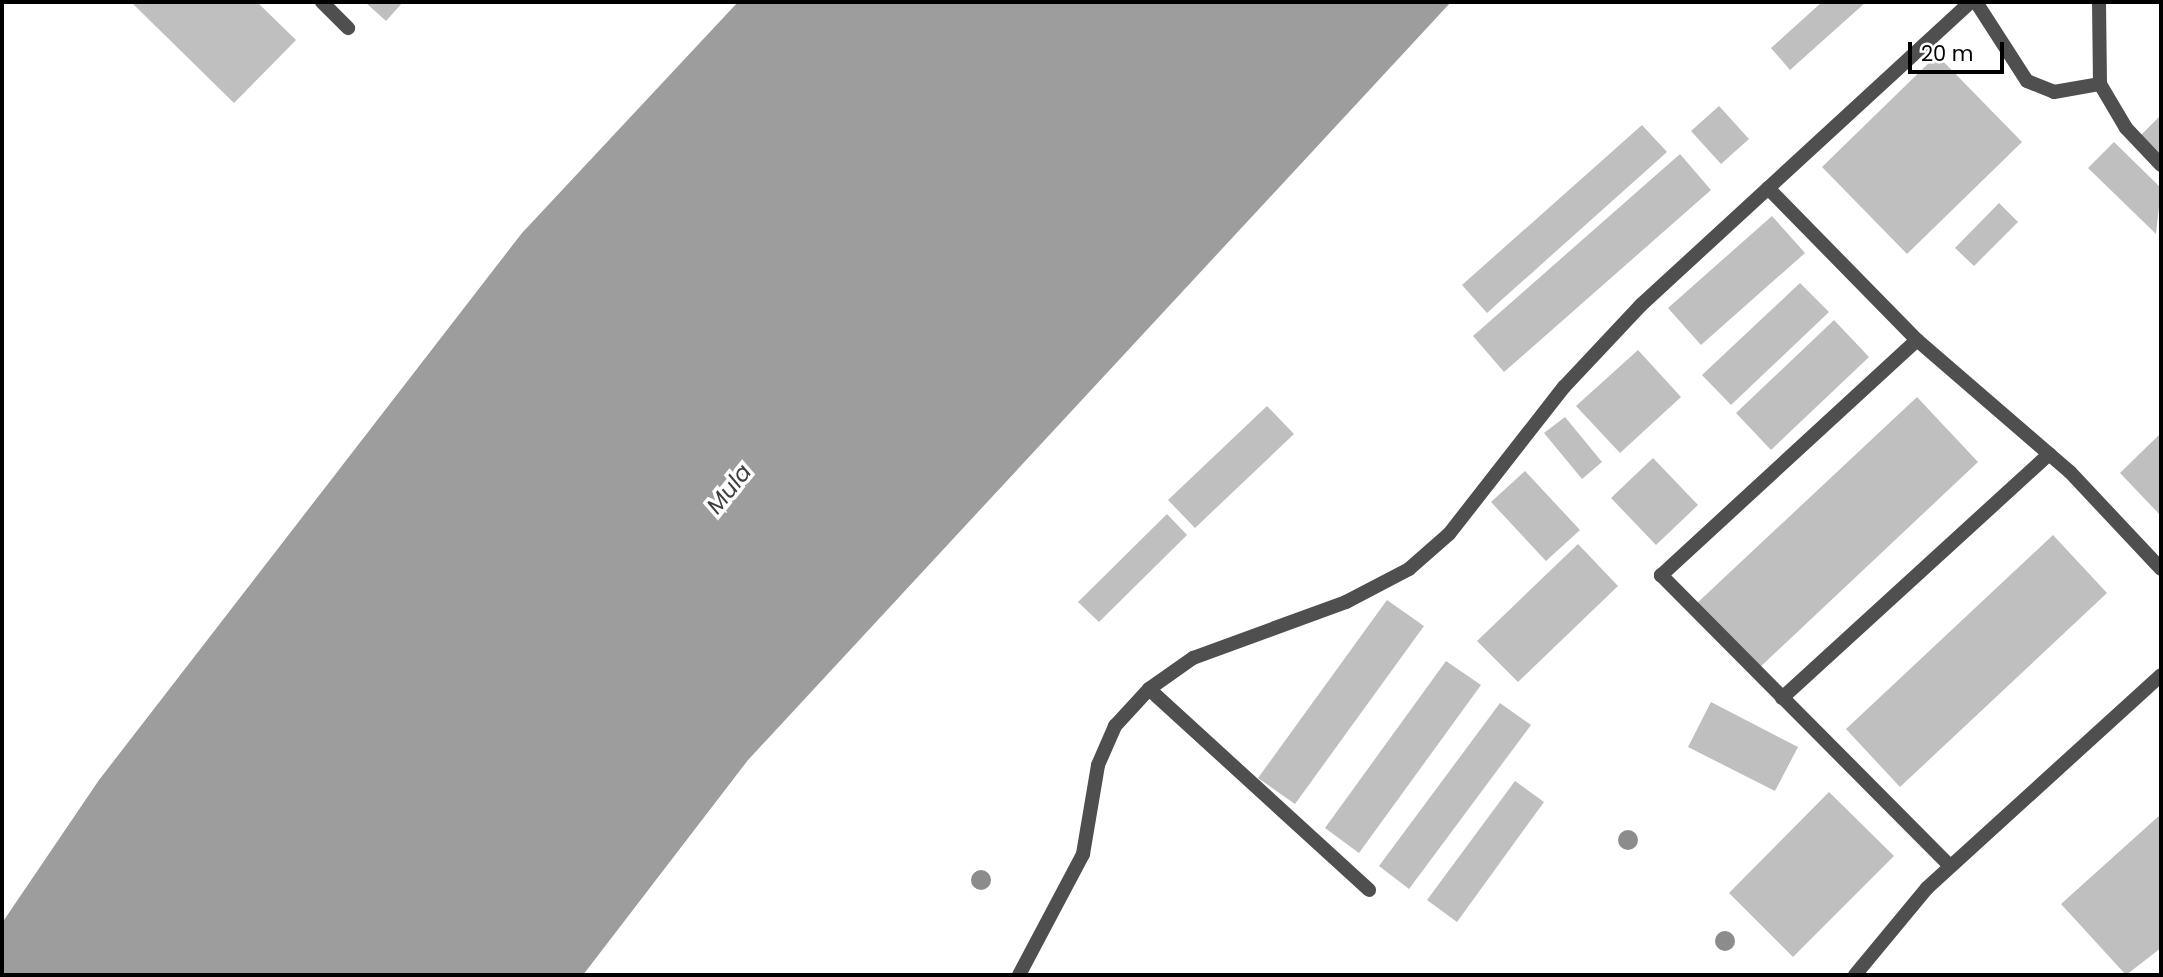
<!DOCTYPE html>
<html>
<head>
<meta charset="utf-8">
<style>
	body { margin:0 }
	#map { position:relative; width:2163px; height:977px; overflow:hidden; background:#fff; font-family:Poppins,sans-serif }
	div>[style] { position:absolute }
	.water>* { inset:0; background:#9d9d9d }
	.building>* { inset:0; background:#bfbfbf }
	.service>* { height:14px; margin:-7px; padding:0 7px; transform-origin:7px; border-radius:7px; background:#4f4f4f }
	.trees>* { width:20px; height:20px; margin:-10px; border-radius:50%; background:#8c8c8c }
	span { translate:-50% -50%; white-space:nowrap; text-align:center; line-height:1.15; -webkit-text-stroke:7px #fff; paint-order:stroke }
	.water-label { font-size:23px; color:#3e3e3e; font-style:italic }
	.frame { position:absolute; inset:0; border:4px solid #000; pointer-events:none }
	.scale { position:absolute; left:1908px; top:42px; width:96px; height:32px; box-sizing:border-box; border:4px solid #000; border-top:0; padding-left:9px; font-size:21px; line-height:24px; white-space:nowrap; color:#000; -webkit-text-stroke:5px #fff; paint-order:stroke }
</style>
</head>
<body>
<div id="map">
	<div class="water">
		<i style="clip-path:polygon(738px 2px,1451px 2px,748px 760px,583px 975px,2px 975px,2px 923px,99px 780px,522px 233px)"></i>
	</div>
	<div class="building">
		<i style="clip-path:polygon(131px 2px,257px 2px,296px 40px,234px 103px)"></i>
		<i style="clip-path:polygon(365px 2px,403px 2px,386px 21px)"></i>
		<i style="clip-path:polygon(1822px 2px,1866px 2px,1790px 70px,1771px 48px)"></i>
		<i style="clip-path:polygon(1937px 55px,2022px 142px,1907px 254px,1822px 167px)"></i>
		<i style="clip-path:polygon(1719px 106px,1749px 139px,1721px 164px,1691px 131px)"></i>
		<i style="clip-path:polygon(2161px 115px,2161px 156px,2141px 135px)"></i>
		<i style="clip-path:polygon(1642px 125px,1667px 152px,1487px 313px,1462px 285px)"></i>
		<i style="clip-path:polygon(2114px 142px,2161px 188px,2156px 234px,2088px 168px)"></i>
		<i style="clip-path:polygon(1680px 154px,1711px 190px,1504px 372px,1473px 336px)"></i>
		<i style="clip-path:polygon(1999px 203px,2018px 222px,1974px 266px,1955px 248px)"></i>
		<i style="clip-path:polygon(1772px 216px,1805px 253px,1701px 345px,1668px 308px)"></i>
		<i style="clip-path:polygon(1800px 283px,1829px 312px,1731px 405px,1702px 375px)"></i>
		<i style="clip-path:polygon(1834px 320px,1869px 357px,1771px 450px,1736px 413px)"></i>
		<i style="clip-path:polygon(1638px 350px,1681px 397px,1620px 453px,1576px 406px)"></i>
		<i style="clip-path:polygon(1917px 397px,1978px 462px,1757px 670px,1695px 605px)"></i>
		<i style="clip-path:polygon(1267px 406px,1294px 434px,1195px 528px,1168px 500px)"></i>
		<i style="clip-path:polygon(1565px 417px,1602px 462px,1582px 479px,1544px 433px)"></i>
		<i style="clip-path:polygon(2161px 433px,2161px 516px,2120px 473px)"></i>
		<i style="clip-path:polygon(1653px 458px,1698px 505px,1656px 545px,1611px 498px)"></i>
		<i style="clip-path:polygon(1525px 471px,1580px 530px,1546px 561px,1491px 502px)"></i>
		<i style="clip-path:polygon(1167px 514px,1187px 535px,1099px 622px,1078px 602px)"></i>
		<i style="clip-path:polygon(2053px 535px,2107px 593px,1900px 787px,1846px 729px)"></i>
		<i style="clip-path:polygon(1578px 544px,1618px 586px,1518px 682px,1477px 641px)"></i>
		<i style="clip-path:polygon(1387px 600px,1424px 626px,1295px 804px,1258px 778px)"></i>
		<i style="clip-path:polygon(1446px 661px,1481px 685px,1359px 853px,1325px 828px)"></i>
		<i style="clip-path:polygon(1711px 702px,1798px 747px,1775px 791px,1688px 747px)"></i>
		<i style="clip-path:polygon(1500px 703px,1531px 725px,1409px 889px,1379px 866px)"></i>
		<i style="clip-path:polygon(1515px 781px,1544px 802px,1457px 922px,1427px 900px)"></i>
		<i style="clip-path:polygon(1829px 792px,1894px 856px,1793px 957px,1729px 893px)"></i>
		<i style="clip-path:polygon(2161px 814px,2161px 948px,2126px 975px,2061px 904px)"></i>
	</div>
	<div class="service">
		<i style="left:322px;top:2px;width:37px;rotate:45deg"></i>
		<i style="left:1976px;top:2px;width:94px;rotate:57.2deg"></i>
		<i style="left:2027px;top:81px;width:29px;rotate:22deg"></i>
		<i style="left:2054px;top:92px;width:47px;rotate:-9.9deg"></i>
		<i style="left:2099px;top:2px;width:82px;rotate:89.3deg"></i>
		<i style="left:2100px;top:84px;width:51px;rotate:59.4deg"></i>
		<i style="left:2126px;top:128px;width:51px;rotate:46.6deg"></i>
		<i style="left:1768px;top:188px;width:213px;rotate:45.6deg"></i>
		<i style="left:1917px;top:340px;width:202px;rotate:40.8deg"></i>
		<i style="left:2070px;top:472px;width:133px;rotate:46.8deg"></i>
		<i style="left:1917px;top:340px;width:348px;rotate:137.4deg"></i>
		<i style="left:1661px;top:575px;width:410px;rotate:45.2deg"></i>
		<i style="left:1149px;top:689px;width:298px;rotate:42.4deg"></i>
		<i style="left:1782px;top:698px;width:362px;rotate:-42.4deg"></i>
		<i style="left:1019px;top:975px;width:137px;rotate:-62.1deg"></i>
		<i style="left:1083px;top:854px;width:90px;rotate:-80.4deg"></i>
		<i style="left:1098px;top:765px;width:43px;rotate:-66.4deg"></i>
		<i style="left:1115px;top:726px;width:50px;rotate:-47.4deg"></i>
		<i style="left:1149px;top:689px;width:54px;rotate:-35.2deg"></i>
		<i style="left:1193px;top:658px;width:163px;rotate:-20.1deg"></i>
		<i style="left:1346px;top:602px;width:71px;rotate:-27.6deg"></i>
		<i style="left:1409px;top:569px;width:53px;rotate:-41.2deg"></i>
		<i style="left:1449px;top:534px;width:187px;rotate:-52deg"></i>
		<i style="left:1564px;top:387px;width:112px;rotate:-46.8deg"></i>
		<i style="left:1641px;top:305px;width:448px;rotate:-42.6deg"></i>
		<i style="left:1855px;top:975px;width:113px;rotate:-50.4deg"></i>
		<i style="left:1927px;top:888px;width:316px;rotate:-42.3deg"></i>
	</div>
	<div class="trees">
		<i style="left:1628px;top:840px"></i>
		<i style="left:981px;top:880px"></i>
		<i style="left:1725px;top:941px"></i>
	</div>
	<div class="water-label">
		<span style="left:729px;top:489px;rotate:-51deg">Mula</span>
	</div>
	<div class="frame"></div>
	<div class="scale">20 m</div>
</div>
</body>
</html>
